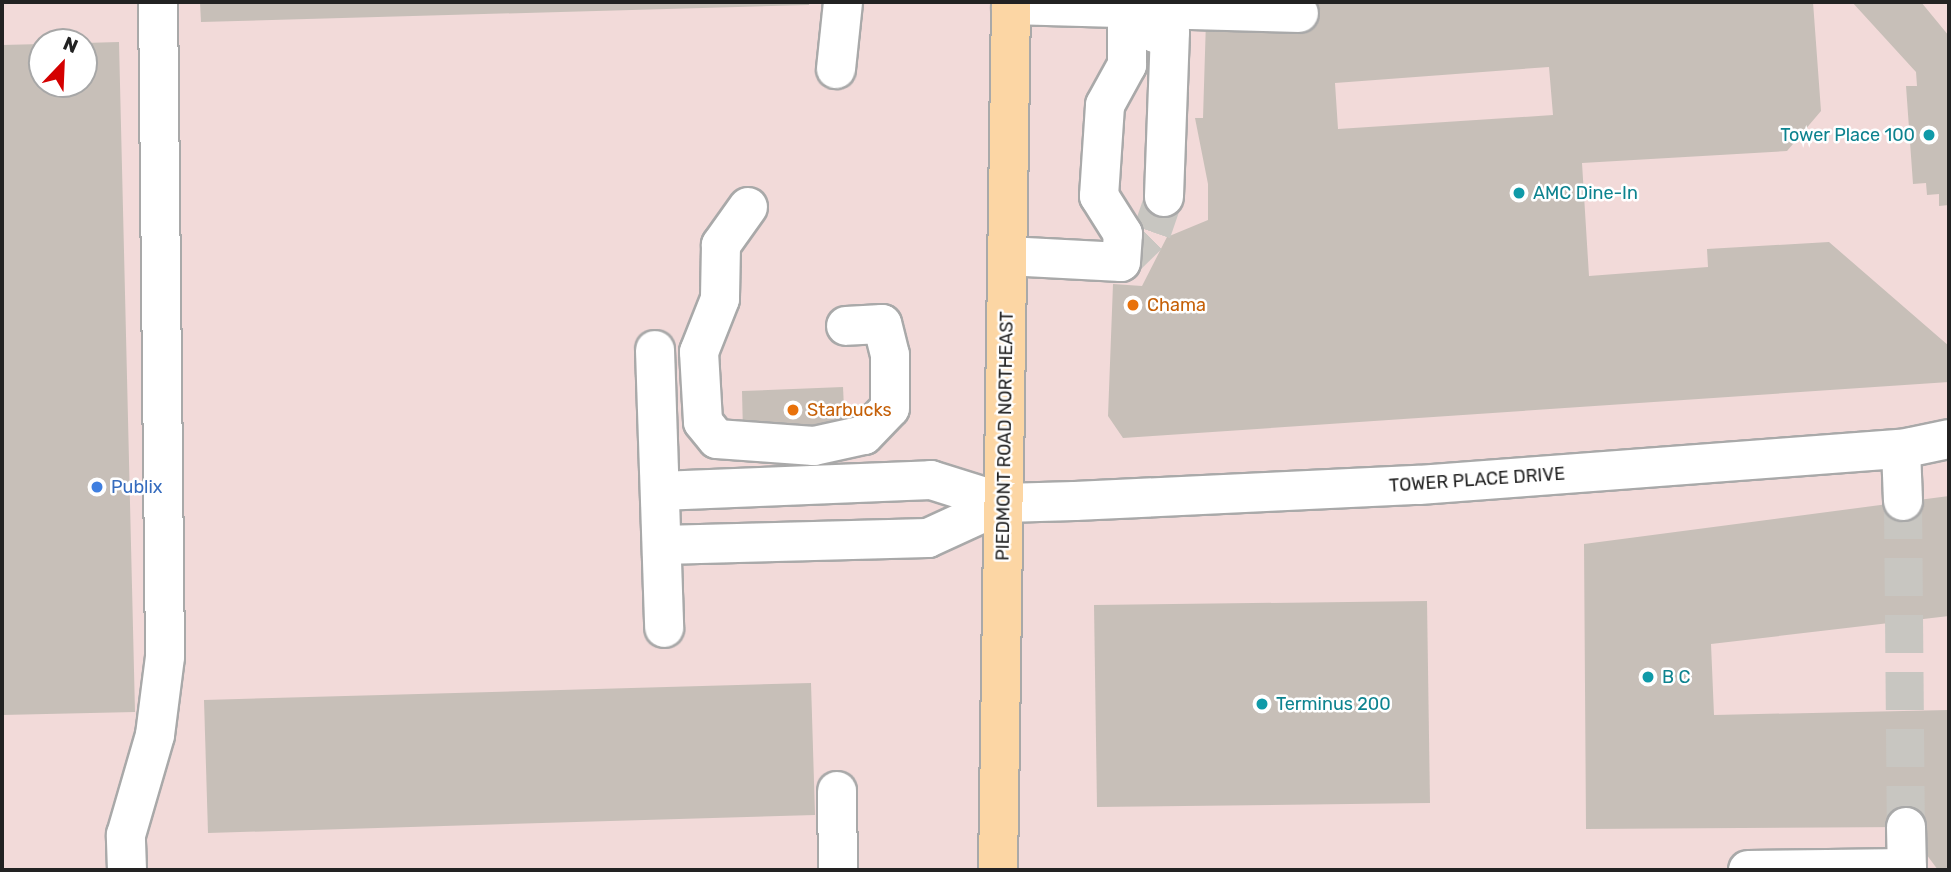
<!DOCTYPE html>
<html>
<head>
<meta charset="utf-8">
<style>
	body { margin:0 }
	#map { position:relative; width:1951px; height:872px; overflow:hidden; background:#f2efe9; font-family:Rubik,sans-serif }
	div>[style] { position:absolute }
	.commercial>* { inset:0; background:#f2dad9 }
	.building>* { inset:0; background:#c7bfb8 }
	.minor-tunnel>* { height:38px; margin-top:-19px; transform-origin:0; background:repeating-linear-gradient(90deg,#c8c6c1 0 38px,transparent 0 57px) }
	.roads { filter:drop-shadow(2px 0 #a9a9a9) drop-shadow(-2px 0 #a9a9a9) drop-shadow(0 2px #a9a9a9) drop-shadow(0 -2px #a9a9a9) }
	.minor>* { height:38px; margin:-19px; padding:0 19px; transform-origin:19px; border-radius:19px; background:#fff }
	.major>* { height:38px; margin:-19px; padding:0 19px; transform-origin:19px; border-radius:19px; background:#fcd6a4 }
	.dots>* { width:19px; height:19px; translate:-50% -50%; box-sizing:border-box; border:4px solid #fff; border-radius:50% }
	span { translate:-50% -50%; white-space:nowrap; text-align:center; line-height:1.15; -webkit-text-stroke:5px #fff; paint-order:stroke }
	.culture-label { font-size:18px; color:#0d838f }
	.right { translate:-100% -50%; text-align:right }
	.left { translate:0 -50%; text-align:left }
	.food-label { font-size:18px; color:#c56008 }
	.street-label { font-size:18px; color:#222 }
	.shop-label { font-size:18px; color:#366cbe }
	.frame { position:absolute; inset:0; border:4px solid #222; pointer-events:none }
	.north { position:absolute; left:28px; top:28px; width:70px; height:70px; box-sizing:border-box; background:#fff; border:2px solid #a7a7a7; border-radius:50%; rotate:23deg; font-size:19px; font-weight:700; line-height:28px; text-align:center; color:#222 }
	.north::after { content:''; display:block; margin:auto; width:24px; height:32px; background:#d40000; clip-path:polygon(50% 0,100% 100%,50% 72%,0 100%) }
</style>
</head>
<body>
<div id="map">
	<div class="commercial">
		<i style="clip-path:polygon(evenodd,2px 2px,1949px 2px,1949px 870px,2px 870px,2px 2px,42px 42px,84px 42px,84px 84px,42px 84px,42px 42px)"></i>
	</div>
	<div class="building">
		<i style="clip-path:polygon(200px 2px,809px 2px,809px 5px,201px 22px)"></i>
		<i style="clip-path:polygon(evenodd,1253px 2px,1813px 2px,1821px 111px,1787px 151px,1582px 163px,1589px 276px,1708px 267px,1707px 249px,1829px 242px,1949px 346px,1949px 382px,1123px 438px,1108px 416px,1113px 284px,1142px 286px,1167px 237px,1208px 220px,1208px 184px,1195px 118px,1203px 118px,1206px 20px,1253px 2px,1549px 67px,1553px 115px,1338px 129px,1335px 83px,1549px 67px)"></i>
		<i style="clip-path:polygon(1852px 2px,1921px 2px,1949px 36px,1949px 205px,1939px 206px,1939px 194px,1927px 195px,1926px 183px,1913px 184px,1906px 86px,1917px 86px,1916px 72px)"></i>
		<i style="clip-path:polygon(119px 42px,135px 712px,2px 715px,2px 45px,42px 44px,42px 84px,84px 84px,84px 43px)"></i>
		<i style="clip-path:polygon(843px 387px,845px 429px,743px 433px,742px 391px)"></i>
		<i style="clip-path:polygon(1949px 496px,1949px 616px,1711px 644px,1714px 715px,1949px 710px,1949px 870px,1938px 870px,1906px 827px,1586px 829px,1584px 544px)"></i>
		<i style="clip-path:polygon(1427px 601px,1430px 803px,1097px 807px,1094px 605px)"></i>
		<i style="clip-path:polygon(811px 683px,815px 815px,208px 833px,204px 700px)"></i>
	</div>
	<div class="minor-tunnel">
		<i style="left:1121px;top:262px;width:43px;rotate:-44.1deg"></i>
		<i style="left:1152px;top:232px;width:37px;rotate:-71deg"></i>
		<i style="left:1903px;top:501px;width:326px;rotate:89.5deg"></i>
	</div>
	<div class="roads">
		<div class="minor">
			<i style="left:1156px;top:2px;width:31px;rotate:92deg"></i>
			<i style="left:1155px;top:33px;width:15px;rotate:-4deg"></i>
			<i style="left:1170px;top:32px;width:165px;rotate:92.1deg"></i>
			<i style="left:1011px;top:5px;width:288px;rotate:1.6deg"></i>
			<i style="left:836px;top:69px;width:67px;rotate:-84deg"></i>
			<i style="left:748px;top:207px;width:47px;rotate:125.4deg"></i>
			<i style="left:721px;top:245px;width:54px;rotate:91.1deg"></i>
			<i style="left:720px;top:299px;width:57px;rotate:111.6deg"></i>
			<i style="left:699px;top:352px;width:70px;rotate:86.7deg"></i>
			<i style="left:703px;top:422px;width:22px;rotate:51deg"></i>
			<i style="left:717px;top:439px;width:97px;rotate:4.1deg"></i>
			<i style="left:814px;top:446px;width:51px;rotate:-12.4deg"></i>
			<i style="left:864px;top:435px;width:37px;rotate:-46deg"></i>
			<i style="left:890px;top:408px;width:53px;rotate:-90deg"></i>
			<i style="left:890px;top:355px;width:32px;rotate:-104deg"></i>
			<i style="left:882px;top:324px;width:36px;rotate:177deg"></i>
			<i style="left:1007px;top:256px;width:114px;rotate:3deg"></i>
			<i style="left:1121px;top:262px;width:28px;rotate:-86deg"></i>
			<i style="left:1123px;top:234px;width:45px;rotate:-122.3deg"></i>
			<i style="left:1099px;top:196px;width:91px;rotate:-86.2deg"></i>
			<i style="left:1105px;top:105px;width:46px;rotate:-61.2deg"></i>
			<i style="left:1127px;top:65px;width:56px;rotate:-90deg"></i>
			<i style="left:655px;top:350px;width:278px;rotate:88.1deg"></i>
			<i style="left:1901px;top:449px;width:52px;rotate:87.8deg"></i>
			<i style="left:660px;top:491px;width:271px;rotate:-2.3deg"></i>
			<i style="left:931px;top:480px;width:77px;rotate:17.5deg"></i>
			<i style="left:1004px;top:503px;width:71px;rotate:-1.6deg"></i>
			<i style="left:1075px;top:501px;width:344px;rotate:-2.7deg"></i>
			<i style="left:1419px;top:485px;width:483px;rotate:-4.3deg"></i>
			<i style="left:1901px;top:449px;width:49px;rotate:-11.8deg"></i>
			<i style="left:662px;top:545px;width:266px;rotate:-1.5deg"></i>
			<i style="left:928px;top:538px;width:84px;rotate:-24.7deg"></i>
			<i style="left:837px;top:791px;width:79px;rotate:89.3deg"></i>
			<i style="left:1906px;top:827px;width:43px;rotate:88.7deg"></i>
			<i style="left:127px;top:870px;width:35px;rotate:-92deg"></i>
			<i style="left:126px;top:835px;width:104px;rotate:-73.8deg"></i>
			<i style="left:155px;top:735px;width:79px;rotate:-82.7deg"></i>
			<i style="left:165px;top:657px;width:655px;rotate:-90.61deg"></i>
			<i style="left:1748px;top:870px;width:159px;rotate:-0.7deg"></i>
		</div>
		<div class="major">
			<i style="left:998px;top:870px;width:868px;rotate:-89.14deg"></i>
		</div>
	</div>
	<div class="dots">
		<i style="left:1929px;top:135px;background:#0f9aa8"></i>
		<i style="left:1519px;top:193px;background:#0f9aa8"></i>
		<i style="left:1133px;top:305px;background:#e8710a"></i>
		<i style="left:793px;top:410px;background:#e8710a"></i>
		<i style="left:97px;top:487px;background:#3f7fe0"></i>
		<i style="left:1648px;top:677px;background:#0f9aa8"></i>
		<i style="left:1262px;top:704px;background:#0f9aa8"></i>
	</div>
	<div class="culture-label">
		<span class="right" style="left:1915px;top:135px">Tower Place 100</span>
		<span class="left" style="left:1533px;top:193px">AMC Dine-In</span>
		<span class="left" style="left:1662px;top:677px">B C</span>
		<span class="left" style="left:1276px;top:704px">Terminus 200</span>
	</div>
	<div class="food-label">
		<span class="left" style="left:1147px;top:305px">Chama</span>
		<span class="left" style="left:807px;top:410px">Starbucks</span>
	</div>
	<div class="street-label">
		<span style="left:1005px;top:436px;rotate:-89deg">PIEDMONT ROAD NORTHEAST</span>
		<span style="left:1477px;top:480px;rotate:-4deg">TOWER PLACE DRIVE</span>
	</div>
	<div class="shop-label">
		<span class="left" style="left:111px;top:487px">Publix</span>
	</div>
	<div class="frame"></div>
	<div class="north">N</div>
</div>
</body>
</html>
